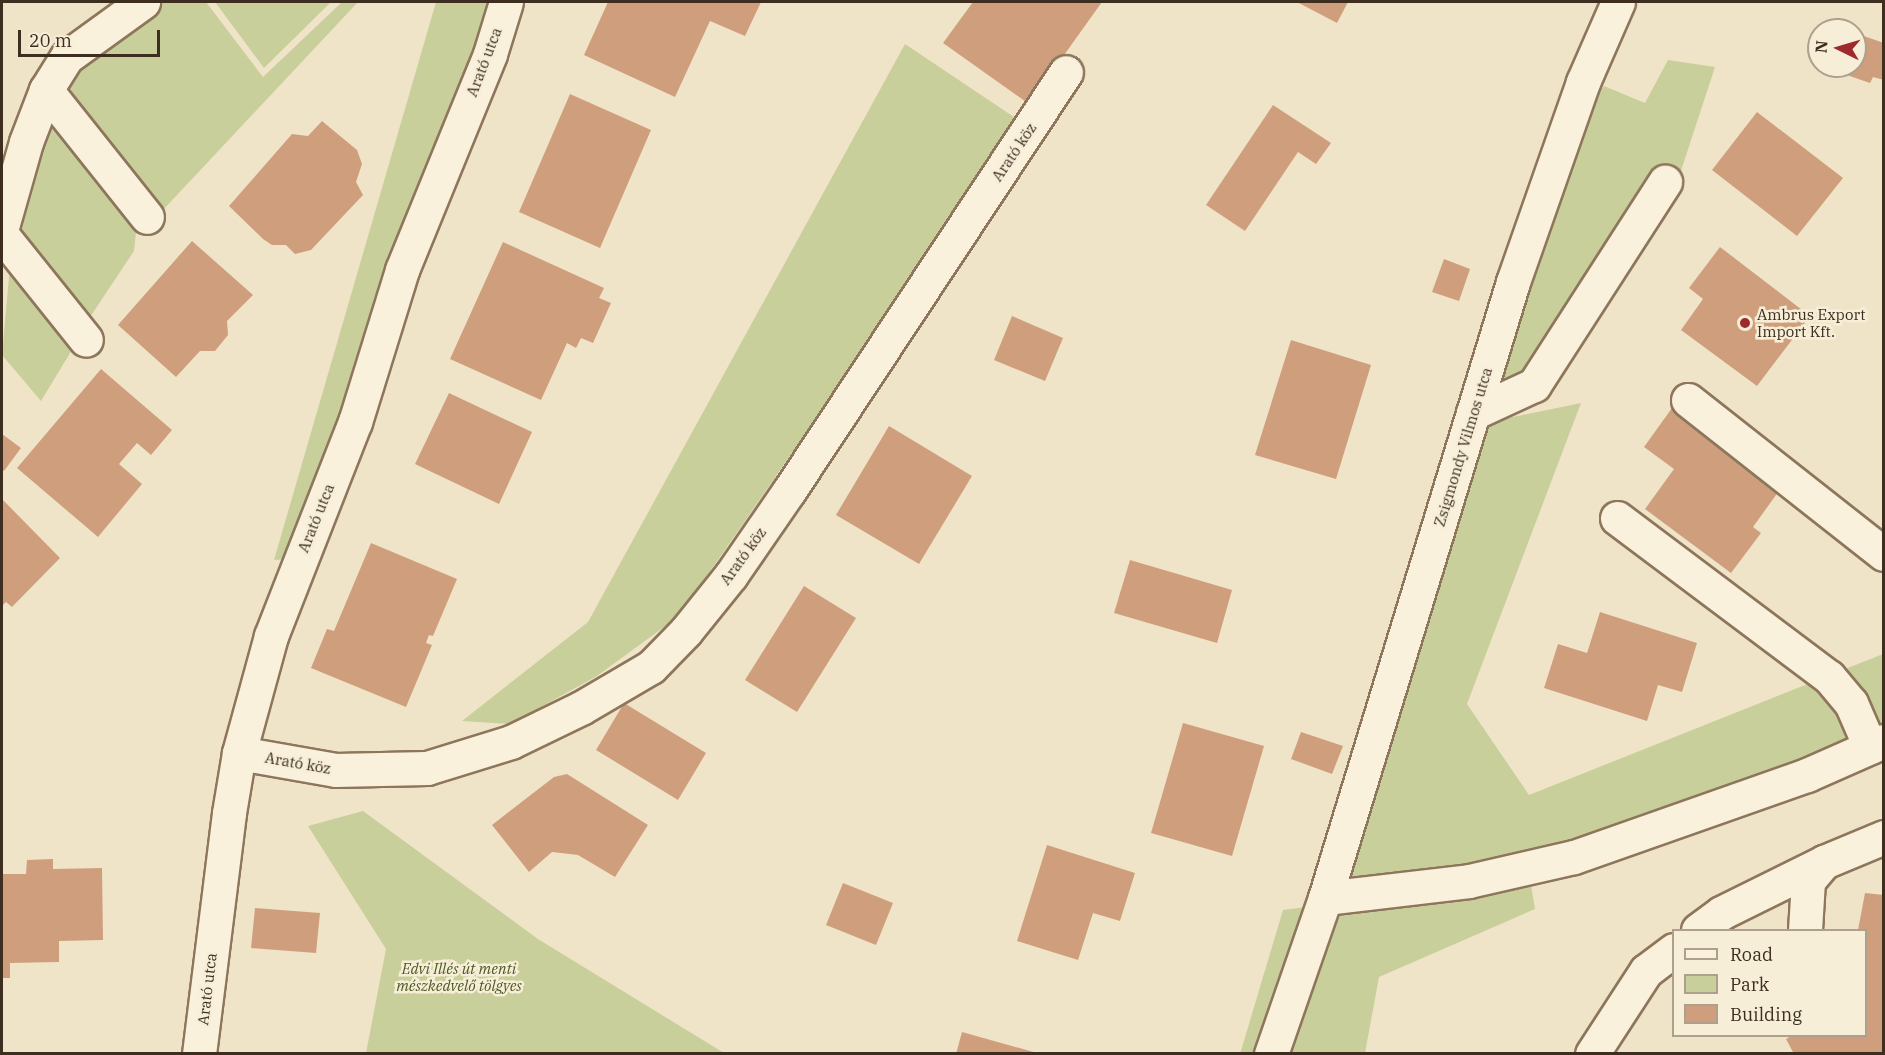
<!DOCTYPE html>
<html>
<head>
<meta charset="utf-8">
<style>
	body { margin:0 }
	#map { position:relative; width:1885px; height:1055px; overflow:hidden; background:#f0e4c8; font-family:"IBM Plex Serif",serif }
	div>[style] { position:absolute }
	.green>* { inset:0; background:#c9cf9b }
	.building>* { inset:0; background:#cf9f7d }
	.roads { filter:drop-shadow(2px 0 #8d765c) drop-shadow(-2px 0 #8d765c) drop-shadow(0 2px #8d765c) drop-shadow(0 -2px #8d765c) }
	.minor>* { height:33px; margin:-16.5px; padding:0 16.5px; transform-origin:16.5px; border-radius:16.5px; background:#faf1dc }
	.dots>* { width:16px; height:16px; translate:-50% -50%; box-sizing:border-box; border:3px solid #f7eed8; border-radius:50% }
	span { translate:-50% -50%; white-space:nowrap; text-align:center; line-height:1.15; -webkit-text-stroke:5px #f7eed8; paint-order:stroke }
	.street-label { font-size:15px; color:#3d2e20 }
	.poi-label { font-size:15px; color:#3d2e20 }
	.left { translate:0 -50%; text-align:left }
	.park-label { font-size:15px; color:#4d5a26; font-style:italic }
	.frame { position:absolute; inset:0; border:3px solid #3d2e20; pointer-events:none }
	.legend { position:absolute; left:1672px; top:929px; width:195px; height:108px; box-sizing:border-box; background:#f7eed8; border:2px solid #ada18e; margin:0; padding:8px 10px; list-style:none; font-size:18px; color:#3d2e20 }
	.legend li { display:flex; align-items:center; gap:12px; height:30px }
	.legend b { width:30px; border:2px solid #ada18e }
	.north { position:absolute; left:1807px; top:18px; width:60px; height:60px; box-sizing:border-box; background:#f7eed8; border:2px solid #ada18e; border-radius:50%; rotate:275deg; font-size:16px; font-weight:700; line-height:24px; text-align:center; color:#3d2e20 }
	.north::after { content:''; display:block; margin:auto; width:21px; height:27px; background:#9e2a2b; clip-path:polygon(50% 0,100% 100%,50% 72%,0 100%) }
	.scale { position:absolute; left:18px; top:30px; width:142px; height:27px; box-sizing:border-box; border:3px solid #3d2e20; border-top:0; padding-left:8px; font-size:18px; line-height:21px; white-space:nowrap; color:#3d2e20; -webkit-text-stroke:4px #f7eed8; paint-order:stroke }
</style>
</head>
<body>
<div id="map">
	<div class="green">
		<i style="clip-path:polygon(162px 2px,206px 2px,263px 77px,342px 2px,358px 2px,163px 210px,62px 81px)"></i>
		<i style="clip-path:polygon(215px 2px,331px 2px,264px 68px)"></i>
		<i style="clip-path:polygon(436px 2px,490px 2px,347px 422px,287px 559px,274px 560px)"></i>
		<i style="clip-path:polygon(905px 44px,1014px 117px,898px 300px,679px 616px,597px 676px,510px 724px,462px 721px,588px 622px)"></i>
		<i style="clip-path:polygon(1668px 60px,1715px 67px,1676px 186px,1526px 376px,1486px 398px,1584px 112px,1604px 86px,1645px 103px)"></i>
		<i style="clip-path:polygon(50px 111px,137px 222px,134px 251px,84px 326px,9px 230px)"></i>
		<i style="clip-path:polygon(10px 266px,75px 345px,41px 401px,2px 355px)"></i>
		<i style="clip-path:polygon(1581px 403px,1467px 704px,1529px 795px,1883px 654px,1883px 723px,1679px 812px,1472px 868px,1338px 885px,1483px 423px)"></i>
		<i style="clip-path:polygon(363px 811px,538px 939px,724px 1053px,366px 1053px,386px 949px,308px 826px)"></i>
		<i style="clip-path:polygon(1530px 879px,1535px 909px,1379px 977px,1365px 1053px,1240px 1054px,1283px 910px)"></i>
	</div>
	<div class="building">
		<i style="clip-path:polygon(608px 2px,761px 2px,745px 36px,710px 21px,675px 97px,584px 55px)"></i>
		<i style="clip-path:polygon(973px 2px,1102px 2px,1029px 104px,943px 43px)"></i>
		<i style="clip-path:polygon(1297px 2px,1348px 2px,1337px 23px)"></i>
		<i style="clip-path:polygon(1855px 33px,1884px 43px,1884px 80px,1873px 77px,1870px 83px,1841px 73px,1843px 66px,1855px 66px)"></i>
		<i style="clip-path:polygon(570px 94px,651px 130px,600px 248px,519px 212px)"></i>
		<i style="clip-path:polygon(1273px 105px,1331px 143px,1316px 164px,1298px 152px,1245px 231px,1206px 205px)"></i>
		<i style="clip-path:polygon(1757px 112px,1843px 178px,1797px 236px,1712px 170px)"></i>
		<i style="clip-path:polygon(322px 121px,357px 150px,362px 164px,356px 182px,363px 195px,311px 250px,295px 254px,286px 245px,272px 245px,263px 239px,229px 206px,292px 134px,308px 136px)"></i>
		<i style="clip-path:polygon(192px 241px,253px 295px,227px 321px,228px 335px,215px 351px,200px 351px,176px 377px,118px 325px)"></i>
		<i style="clip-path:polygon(503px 242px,604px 288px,599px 298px,611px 303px,593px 343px,581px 338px,576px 348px,567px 343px,541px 400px,450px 359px)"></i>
		<i style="clip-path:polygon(1720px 247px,1810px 316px,1757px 386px,1681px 330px,1703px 299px,1689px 288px)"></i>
		<i style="clip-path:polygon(1444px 259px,1470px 269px,1459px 301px,1432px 292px)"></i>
		<i style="clip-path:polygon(1012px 316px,1063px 338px,1045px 381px,994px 360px)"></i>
		<i style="clip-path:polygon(1291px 340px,1371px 365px,1336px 479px,1255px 455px)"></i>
		<i style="clip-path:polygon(101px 369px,172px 430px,151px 455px,137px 443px,119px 464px,142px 484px,98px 537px,17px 468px)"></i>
		<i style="clip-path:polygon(449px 393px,532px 432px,499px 504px,415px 464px)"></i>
		<i style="clip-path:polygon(1672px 408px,1781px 488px,1753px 527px,1761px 533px,1731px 573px,1645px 509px,1674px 469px,1644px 447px)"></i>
		<i style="clip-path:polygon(889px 426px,972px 476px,919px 564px,836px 515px)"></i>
		<i style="clip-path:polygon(2px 434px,21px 448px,4px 471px,2px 469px)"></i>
		<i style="clip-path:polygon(2px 499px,60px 558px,12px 607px,6px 602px,2px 606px)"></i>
		<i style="clip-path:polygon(371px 543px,457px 579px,433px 636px,429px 635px,426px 643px,432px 645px,406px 707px,311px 668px,327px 629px,334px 631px)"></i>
		<i style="clip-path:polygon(1130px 560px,1232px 590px,1217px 643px,1114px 613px)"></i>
		<i style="clip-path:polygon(804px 586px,856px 618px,797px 712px,745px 680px)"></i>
		<i style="clip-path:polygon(1600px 612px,1697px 643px,1682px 692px,1658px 685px,1647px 721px,1544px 688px,1558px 644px,1587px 653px)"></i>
		<i style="clip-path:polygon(624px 703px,706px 753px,678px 800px,596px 750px)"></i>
		<i style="clip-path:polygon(1183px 723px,1264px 746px,1232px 856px,1151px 833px)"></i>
		<i style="clip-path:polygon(1301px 732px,1343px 746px,1332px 774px,1291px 759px)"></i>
		<i style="clip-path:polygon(567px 774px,648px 825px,615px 877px,578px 855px,552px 852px,529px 872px,492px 825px,554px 777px)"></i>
		<i style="clip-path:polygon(1047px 845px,1135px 873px,1120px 921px,1093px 913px,1078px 960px,1017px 941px)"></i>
		<i style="clip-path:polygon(53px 859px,53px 869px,102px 868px,103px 940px,59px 941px,59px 962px,10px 963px,10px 978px,2px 978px,2px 874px,26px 874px,27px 860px)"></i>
		<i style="clip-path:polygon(843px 883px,893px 903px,876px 945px,826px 925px)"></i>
		<i style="clip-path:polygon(1865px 893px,1884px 895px,1884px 1054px,1794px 1054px,1786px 1039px,1791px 1036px,1866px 1036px,1866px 930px,1858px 930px)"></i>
		<i style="clip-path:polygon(255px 908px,320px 913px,316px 953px,251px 948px)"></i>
		<i style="clip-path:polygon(962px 1032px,1037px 1053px,1037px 1054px,956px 1054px)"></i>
	</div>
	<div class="roads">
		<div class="minor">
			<i style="left:46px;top:90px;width:162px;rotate:51.5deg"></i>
			<i style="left:2px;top:227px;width:88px;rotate:-74.2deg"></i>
			<i style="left:26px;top:142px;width:56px;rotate:-69deg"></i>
			<i style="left:46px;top:90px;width:39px;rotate:-58deg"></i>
			<i style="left:67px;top:57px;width:94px;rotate:-35.9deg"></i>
			<i style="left:2px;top:235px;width:134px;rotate:51.3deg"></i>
			<i style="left:1688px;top:400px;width:249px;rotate:38.2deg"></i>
			<i style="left:1473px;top:413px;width:67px;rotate:-24.7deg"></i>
			<i style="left:1534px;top:385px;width:242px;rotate:-57.2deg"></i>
			<i style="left:1617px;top:518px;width:265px;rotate:36.9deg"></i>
			<i style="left:1829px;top:677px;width:34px;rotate:50deg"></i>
			<i style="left:1851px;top:703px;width:48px;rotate:66.6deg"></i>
			<i style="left:239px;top:753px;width:97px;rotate:10deg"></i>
			<i style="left:335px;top:770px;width:92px;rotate:-1.2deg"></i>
			<i style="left:427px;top:768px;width:88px;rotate:-17.2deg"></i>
			<i style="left:511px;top:742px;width:78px;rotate:-25.9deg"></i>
			<i style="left:581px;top:708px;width:81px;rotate:-30.4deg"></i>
			<i style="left:651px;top:667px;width:50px;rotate:-45.8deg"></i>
			<i style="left:686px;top:631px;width:72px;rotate:-51.2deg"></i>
			<i style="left:731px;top:575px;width:102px;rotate:-55.4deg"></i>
			<i style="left:789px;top:491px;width:502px;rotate:-56.53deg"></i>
			<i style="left:1325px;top:898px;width:145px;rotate:-6.7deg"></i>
			<i style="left:1469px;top:881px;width:108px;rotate:-12.9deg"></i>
			<i style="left:1574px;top:857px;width:247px;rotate:-19.4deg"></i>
			<i style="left:1807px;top:775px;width:84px;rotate:-23.8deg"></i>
			<i style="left:1698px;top:930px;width:29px;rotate:-36deg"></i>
			<i style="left:1721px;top:913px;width:115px;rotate:-26.3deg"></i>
			<i style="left:1805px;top:930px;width:49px;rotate:-86.5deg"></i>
			<i style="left:1808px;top:881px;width:25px;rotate:-50deg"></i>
			<i style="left:1824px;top:862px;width:65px;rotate:-22.6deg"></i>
			<i style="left:199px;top:1054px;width:243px;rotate:-82.9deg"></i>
			<i style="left:229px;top:813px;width:61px;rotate:-80.5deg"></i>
			<i style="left:239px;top:753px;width:121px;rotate:-74.7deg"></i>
			<i style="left:271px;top:636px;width:230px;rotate:-68.6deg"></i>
			<i style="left:355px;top:422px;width:159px;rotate:-72.8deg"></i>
			<i style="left:402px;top:270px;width:233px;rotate:-67.8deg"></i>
			<i style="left:490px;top:54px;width:54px;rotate:-72.9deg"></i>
			<i style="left:1271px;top:1054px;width:165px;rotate:-70.9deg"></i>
			<i style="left:1325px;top:898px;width:644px;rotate:-73.03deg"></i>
			<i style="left:1513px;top:282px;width:212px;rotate:-70.7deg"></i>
			<i style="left:1583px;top:82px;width:87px;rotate:-66.4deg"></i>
			<i style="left:1592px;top:1054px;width:99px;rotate:-57deg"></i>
			<i style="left:1646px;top:971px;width:35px;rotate:-37deg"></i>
		</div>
	</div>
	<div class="dots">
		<i style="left:1745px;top:323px;background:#9e2a2b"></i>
	</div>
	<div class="street-label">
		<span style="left:484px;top:62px;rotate:-69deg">Arató utca</span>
		<span style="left:1014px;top:152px;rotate:-56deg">Arató köz</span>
		<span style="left:1463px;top:447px;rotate:-73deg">Zsigmondy Vilmos utca</span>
		<span style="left:316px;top:518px;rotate:-68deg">Arató utca</span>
		<span style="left:743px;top:556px;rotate:-54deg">Arató köz</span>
		<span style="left:298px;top:763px;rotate:10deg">Arató köz</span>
		<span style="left:207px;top:989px;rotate:-83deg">Arató utca</span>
	</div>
	<div class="poi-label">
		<span class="left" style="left:1757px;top:323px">Ambrus Export<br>Import Kft.</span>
	</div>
	<div class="park-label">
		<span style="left:459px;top:977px">Edvi Illés út menti<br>mészkedvelő tölgyes</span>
	</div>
	<div class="frame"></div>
	<ul class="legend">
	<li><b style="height:8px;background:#faf1dc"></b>Road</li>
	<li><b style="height:16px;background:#c9cf9b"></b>Park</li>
	<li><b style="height:16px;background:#cf9f7d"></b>Building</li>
	</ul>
	<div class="north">N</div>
	<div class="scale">20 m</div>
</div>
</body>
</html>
